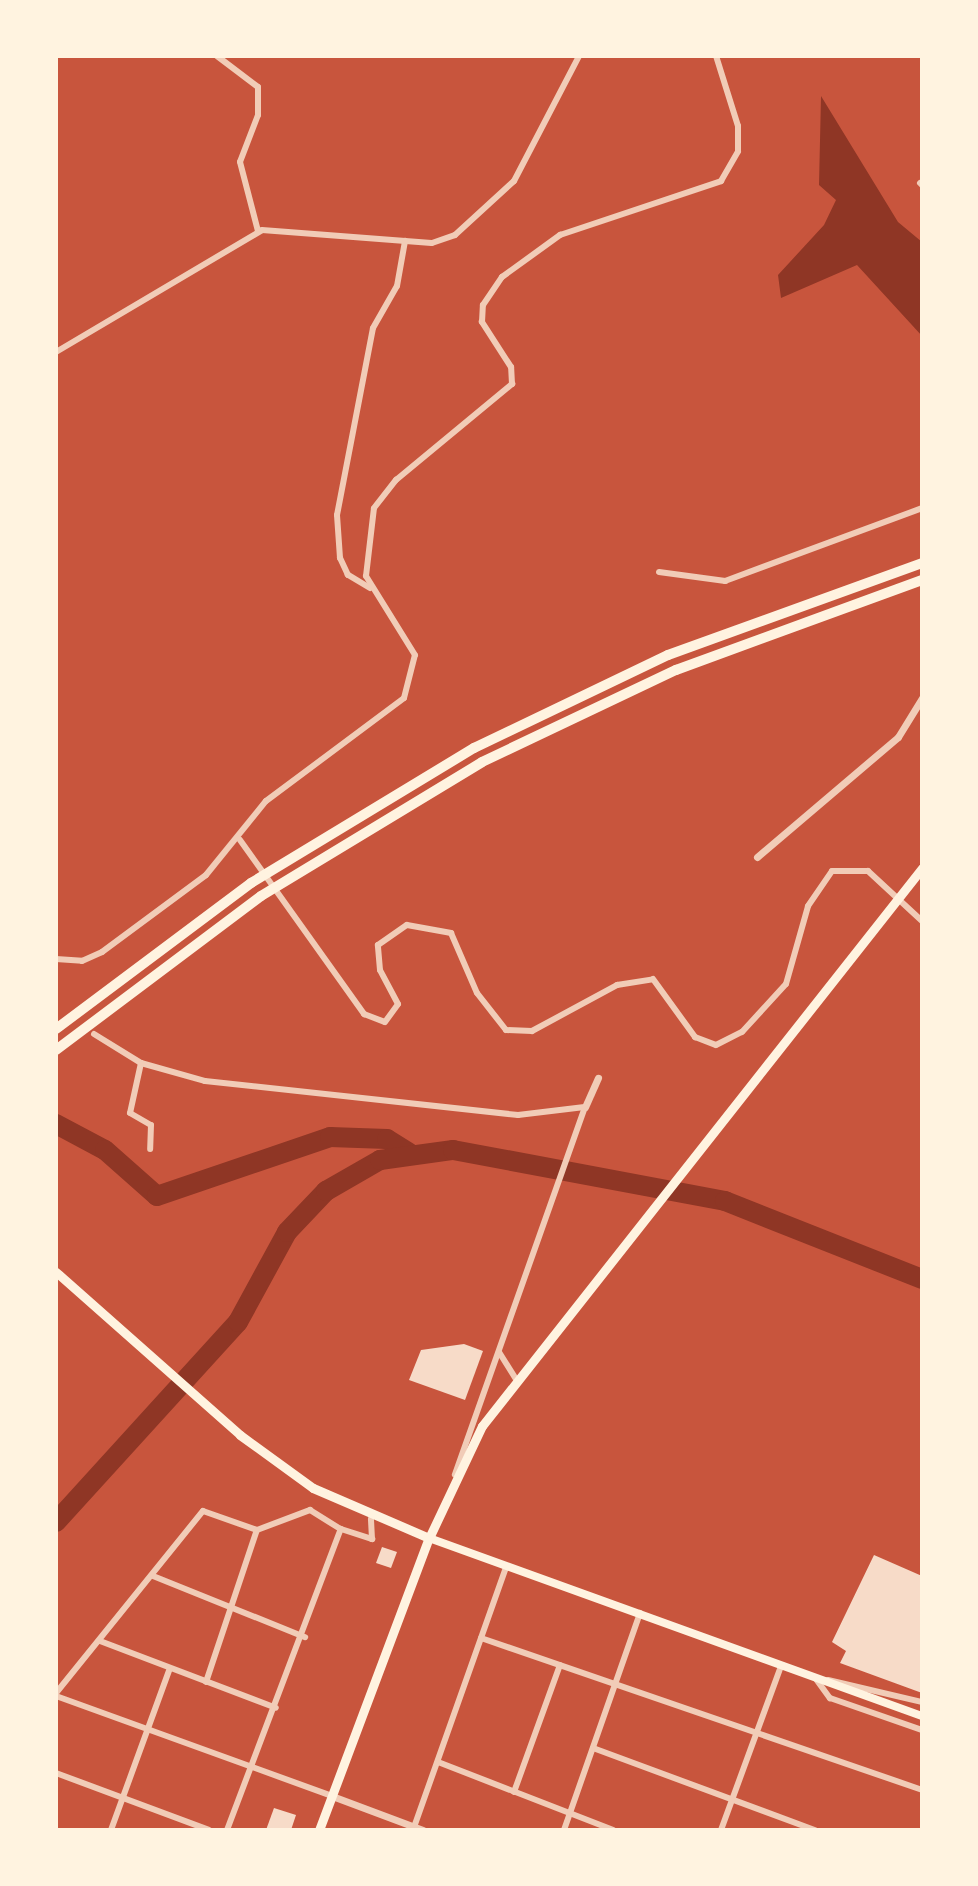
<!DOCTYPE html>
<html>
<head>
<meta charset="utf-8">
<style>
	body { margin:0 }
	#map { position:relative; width:978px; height:1886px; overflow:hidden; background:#c8553d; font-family:"DM Sans",sans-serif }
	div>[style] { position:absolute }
	.water>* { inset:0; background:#8f3625 }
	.river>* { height:20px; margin:-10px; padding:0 10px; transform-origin:10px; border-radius:10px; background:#8f3625 }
	.building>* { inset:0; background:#f7dbc8 }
	.minor>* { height:6px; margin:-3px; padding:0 3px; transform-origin:3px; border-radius:3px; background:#f1ccb7 }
	.tertiary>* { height:7px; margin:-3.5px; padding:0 3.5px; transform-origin:3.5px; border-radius:3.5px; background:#f1ccb7 }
	.secondary>* { height:8px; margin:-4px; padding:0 4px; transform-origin:4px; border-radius:4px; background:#fff3e0 }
	.primary>* { height:9px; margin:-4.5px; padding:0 4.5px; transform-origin:4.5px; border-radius:4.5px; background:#fff3e0 }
	.trunk>* { height:9px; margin:-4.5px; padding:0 4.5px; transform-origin:4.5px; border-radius:4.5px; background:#fff3e0 }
	.motorway>* { height:10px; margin:-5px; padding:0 5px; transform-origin:5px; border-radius:5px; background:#fff3e0 }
	span { translate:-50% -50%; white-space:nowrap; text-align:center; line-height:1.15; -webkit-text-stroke:7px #fff3e0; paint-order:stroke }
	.frame { position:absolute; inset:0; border:58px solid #fff3e0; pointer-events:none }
</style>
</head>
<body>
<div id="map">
	<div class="water">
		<i style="clip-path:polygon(821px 96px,898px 222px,922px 242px,922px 336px,857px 265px,781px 298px,778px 275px,824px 225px,836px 200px,819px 185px)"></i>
	</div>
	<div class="river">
		<i style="left:56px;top:1124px;width:55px;rotate:28deg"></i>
		<i style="left:105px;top:1150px;width:69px;rotate:41.5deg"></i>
		<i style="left:157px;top:1196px;width:183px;rotate:-18.8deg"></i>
		<i style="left:330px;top:1137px;width:57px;rotate:2deg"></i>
		<i style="left:387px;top:1139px;width:26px;rotate:32deg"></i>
		<i style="left:56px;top:1522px;width:270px;rotate:-47.7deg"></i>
		<i style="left:238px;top:1322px;width:102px;rotate:-61.4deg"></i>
		<i style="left:287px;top:1232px;width:57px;rotate:-46.4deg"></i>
		<i style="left:326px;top:1191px;width:62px;rotate:-29.9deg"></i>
		<i style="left:380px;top:1160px;width:74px;rotate:-7.8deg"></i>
		<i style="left:453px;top:1150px;width:277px;rotate:10.6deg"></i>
		<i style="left:725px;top:1201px;width:212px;rotate:21.6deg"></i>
	</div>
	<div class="building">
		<i style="clip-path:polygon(464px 1344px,483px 1351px,465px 1400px,409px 1380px,421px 1350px)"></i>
		<i style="clip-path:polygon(382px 1547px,397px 1552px,391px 1568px,376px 1563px)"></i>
		<i style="clip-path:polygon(874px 1555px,922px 1576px,922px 1693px,840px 1663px,846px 1651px,832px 1642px)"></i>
		<i style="clip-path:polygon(274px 1808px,296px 1815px,291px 1830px,266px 1830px)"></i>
	</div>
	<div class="minor">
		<i style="left:217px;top:56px;width:51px;rotate:37.1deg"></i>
		<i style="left:258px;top:87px;width:28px;rotate:90deg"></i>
		<i style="left:258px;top:115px;width:50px;rotate:111deg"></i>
		<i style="left:240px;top:162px;width:71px;rotate:75.4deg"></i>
		<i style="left:920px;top:183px;width:3px;rotate:45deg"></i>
		<i style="left:56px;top:352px;width:239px;rotate:-30.6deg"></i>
		<i style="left:262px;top:230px;width:170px;rotate:4.4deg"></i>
		<i style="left:432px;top:243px;width:24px;rotate:-19deg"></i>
		<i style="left:455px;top:235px;width:80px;rotate:-42.5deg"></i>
		<i style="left:514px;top:181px;width:141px;rotate:-62.5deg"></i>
		<i style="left:659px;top:572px;width:67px;rotate:7.8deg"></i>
		<i style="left:725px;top:581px;width:210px;rotate:-20.3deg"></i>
		<i style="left:370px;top:588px;width:26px;rotate:-149deg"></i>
		<i style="left:348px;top:575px;width:19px;rotate:-115deg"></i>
		<i style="left:340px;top:558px;width:43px;rotate:-94deg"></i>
		<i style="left:337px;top:515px;width:190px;rotate:-79.1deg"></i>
		<i style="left:373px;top:328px;width:48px;rotate:-60.3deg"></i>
		<i style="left:397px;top:286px;width:46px;rotate:-79.9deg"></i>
		<i style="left:240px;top:840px;width:214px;rotate:54.5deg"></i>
		<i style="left:364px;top:1014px;width:22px;rotate:21deg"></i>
		<i style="left:385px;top:1022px;width:22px;rotate:-54deg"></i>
		<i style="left:398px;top:1004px;width:38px;rotate:-118deg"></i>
		<i style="left:380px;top:970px;width:25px;rotate:-95deg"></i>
		<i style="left:378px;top:945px;width:35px;rotate:-35deg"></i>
		<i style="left:407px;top:925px;width:45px;rotate:10.3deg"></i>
		<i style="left:451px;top:933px;width:65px;rotate:66.6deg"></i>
		<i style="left:477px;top:993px;width:47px;rotate:51.9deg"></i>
		<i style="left:506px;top:1030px;width:26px;rotate:2deg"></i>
		<i style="left:532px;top:1031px;width:97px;rotate:-28.4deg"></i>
		<i style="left:617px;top:985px;width:36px;rotate:-9deg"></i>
		<i style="left:653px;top:979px;width:72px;rotate:54.1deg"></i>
		<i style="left:695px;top:1037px;width:22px;rotate:21deg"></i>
		<i style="left:716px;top:1045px;width:29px;rotate:-27deg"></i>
		<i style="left:742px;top:1032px;width:65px;rotate:-47.5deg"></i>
		<i style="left:786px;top:984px;width:81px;rotate:-74.2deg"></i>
		<i style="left:808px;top:906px;width:42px;rotate:-55.6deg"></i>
		<i style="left:832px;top:871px;width:36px"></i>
		<i style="left:868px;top:871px;width:74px;rotate:42.8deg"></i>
		<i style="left:56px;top:959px;width:26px;rotate:4deg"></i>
		<i style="left:82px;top:961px;width:22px;rotate:-24deg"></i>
		<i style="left:102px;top:952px;width:129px;rotate:-36.5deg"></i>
		<i style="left:206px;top:875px;width:95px;rotate:-51deg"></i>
		<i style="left:266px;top:801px;width:172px;rotate:-36.7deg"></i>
		<i style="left:404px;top:698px;width:44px;rotate:-75.7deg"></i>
		<i style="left:415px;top:655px;width:93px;rotate:-121.8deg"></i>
		<i style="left:366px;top:576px;width:68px;rotate:-83.3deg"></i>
		<i style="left:374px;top:508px;width:36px;rotate:-52deg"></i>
		<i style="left:396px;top:480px;width:151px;rotate:-39.6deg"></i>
		<i style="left:512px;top:384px;width:17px;rotate:-93deg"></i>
		<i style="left:511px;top:367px;width:54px;rotate:-122.8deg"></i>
		<i style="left:482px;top:322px;width:17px;rotate:-87deg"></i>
		<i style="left:483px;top:305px;width:34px;rotate:-56deg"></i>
		<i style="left:502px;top:277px;width:72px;rotate:-35.9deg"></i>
		<i style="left:560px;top:235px;width:170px;rotate:-18.5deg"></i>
		<i style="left:721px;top:181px;width:34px;rotate:-60deg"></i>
		<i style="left:738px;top:151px;width:25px;rotate:-90deg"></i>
		<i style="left:738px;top:126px;width:73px;rotate:-107.4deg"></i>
		<i style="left:94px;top:1034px;width:55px;rotate:31.7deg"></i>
		<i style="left:141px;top:1063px;width:66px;rotate:15.7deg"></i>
		<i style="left:205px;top:1081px;width:315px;rotate:6.2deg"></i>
		<i style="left:518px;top:1115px;width:67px;rotate:-6.8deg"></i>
		<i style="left:585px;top:1107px;width:390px;rotate:109.5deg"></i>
		<i style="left:141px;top:1063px;width:51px;rotate:102.4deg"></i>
		<i style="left:130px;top:1113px;width:24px;rotate:30deg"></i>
		<i style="left:151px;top:1125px;width:24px;rotate:92deg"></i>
		<i style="left:499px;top:1352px;width:32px;rotate:58deg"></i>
		<i style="left:153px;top:1576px;width:164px;rotate:21.9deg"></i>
		<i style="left:481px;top:1638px;width:466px;rotate:19deg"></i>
		<i style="left:100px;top:1641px;width:188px;rotate:20.8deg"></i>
		<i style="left:816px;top:1679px;width:24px;rotate:54deg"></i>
		<i style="left:830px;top:1698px;width:97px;rotate:19.2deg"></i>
		<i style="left:828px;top:1680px;width:97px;rotate:13.2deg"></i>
		<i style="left:206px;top:1682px;width:160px;rotate:-71.5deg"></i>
		<i style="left:56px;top:1693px;width:234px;rotate:-51.1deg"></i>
		<i style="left:203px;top:1511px;width:57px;rotate:19.4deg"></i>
		<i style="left:257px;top:1530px;width:57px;rotate:-20.7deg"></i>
		<i style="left:310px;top:1510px;width:36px;rotate:32deg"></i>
		<i style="left:56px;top:1696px;width:294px;rotate:19.9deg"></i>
		<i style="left:593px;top:1748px;width:237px;rotate:20.3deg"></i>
		<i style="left:438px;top:1762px;width:188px;rotate:21.2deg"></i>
		<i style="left:56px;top:1773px;width:163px;rotate:20.4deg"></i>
		<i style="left:514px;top:1792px;width:135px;rotate:-70.1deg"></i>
		<i style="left:111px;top:1830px;width:172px;rotate:-70deg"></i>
		<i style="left:227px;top:1830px;width:322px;rotate:-69.3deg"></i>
		<i style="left:341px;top:1529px;width:33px;rotate:18deg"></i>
		<i style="left:372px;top:1539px;width:20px;rotate:-93deg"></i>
		<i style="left:413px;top:1830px;width:279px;rotate:-70.5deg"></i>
		<i style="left:564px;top:1830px;width:230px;rotate:-70.7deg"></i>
		<i style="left:721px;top:1830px;width:175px;rotate:-69.9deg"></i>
	</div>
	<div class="tertiary">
		<i style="left:757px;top:857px;width:185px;rotate:-40.4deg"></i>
		<i style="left:898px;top:737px;width:46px;rotate:-58.4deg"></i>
		<i style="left:585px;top:1107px;width:32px;rotate:-66deg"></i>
		<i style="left:332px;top:1796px;width:97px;rotate:20.5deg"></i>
	</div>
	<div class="secondary">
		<i style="left:429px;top:1538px;width:524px;rotate:19.85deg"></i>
	</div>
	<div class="primary">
		<i style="left:56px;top:1272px;width:246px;rotate:41.5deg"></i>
		<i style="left:240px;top:1435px;width:90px;rotate:36deg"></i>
		<i style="left:313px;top:1488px;width:126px;rotate:23.3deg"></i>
	</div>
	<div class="trunk">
		<i style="left:319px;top:1830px;width:312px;rotate:-69.4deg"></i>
		<i style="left:429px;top:1538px;width:124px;rotate:-64.7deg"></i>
		<i style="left:482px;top:1426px;width:711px;rotate:-51.74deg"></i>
	</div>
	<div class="motorway">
		<i style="left:56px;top:1029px;width:244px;rotate:-36.8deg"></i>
		<i style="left:251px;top:883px;width:261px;rotate:-31.2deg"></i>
		<i style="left:474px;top:748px;width:215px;rotate:-25.6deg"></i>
		<i style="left:668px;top:655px;width:270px;rotate:-19.9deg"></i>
		<i style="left:56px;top:1050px;width:256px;rotate:-36.9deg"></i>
		<i style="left:261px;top:896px;width:258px;rotate:-31.2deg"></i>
		<i style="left:482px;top:762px;width:215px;rotate:-25.4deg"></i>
		<i style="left:676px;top:670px;width:262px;rotate:-20.1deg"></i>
	</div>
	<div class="frame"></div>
</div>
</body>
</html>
